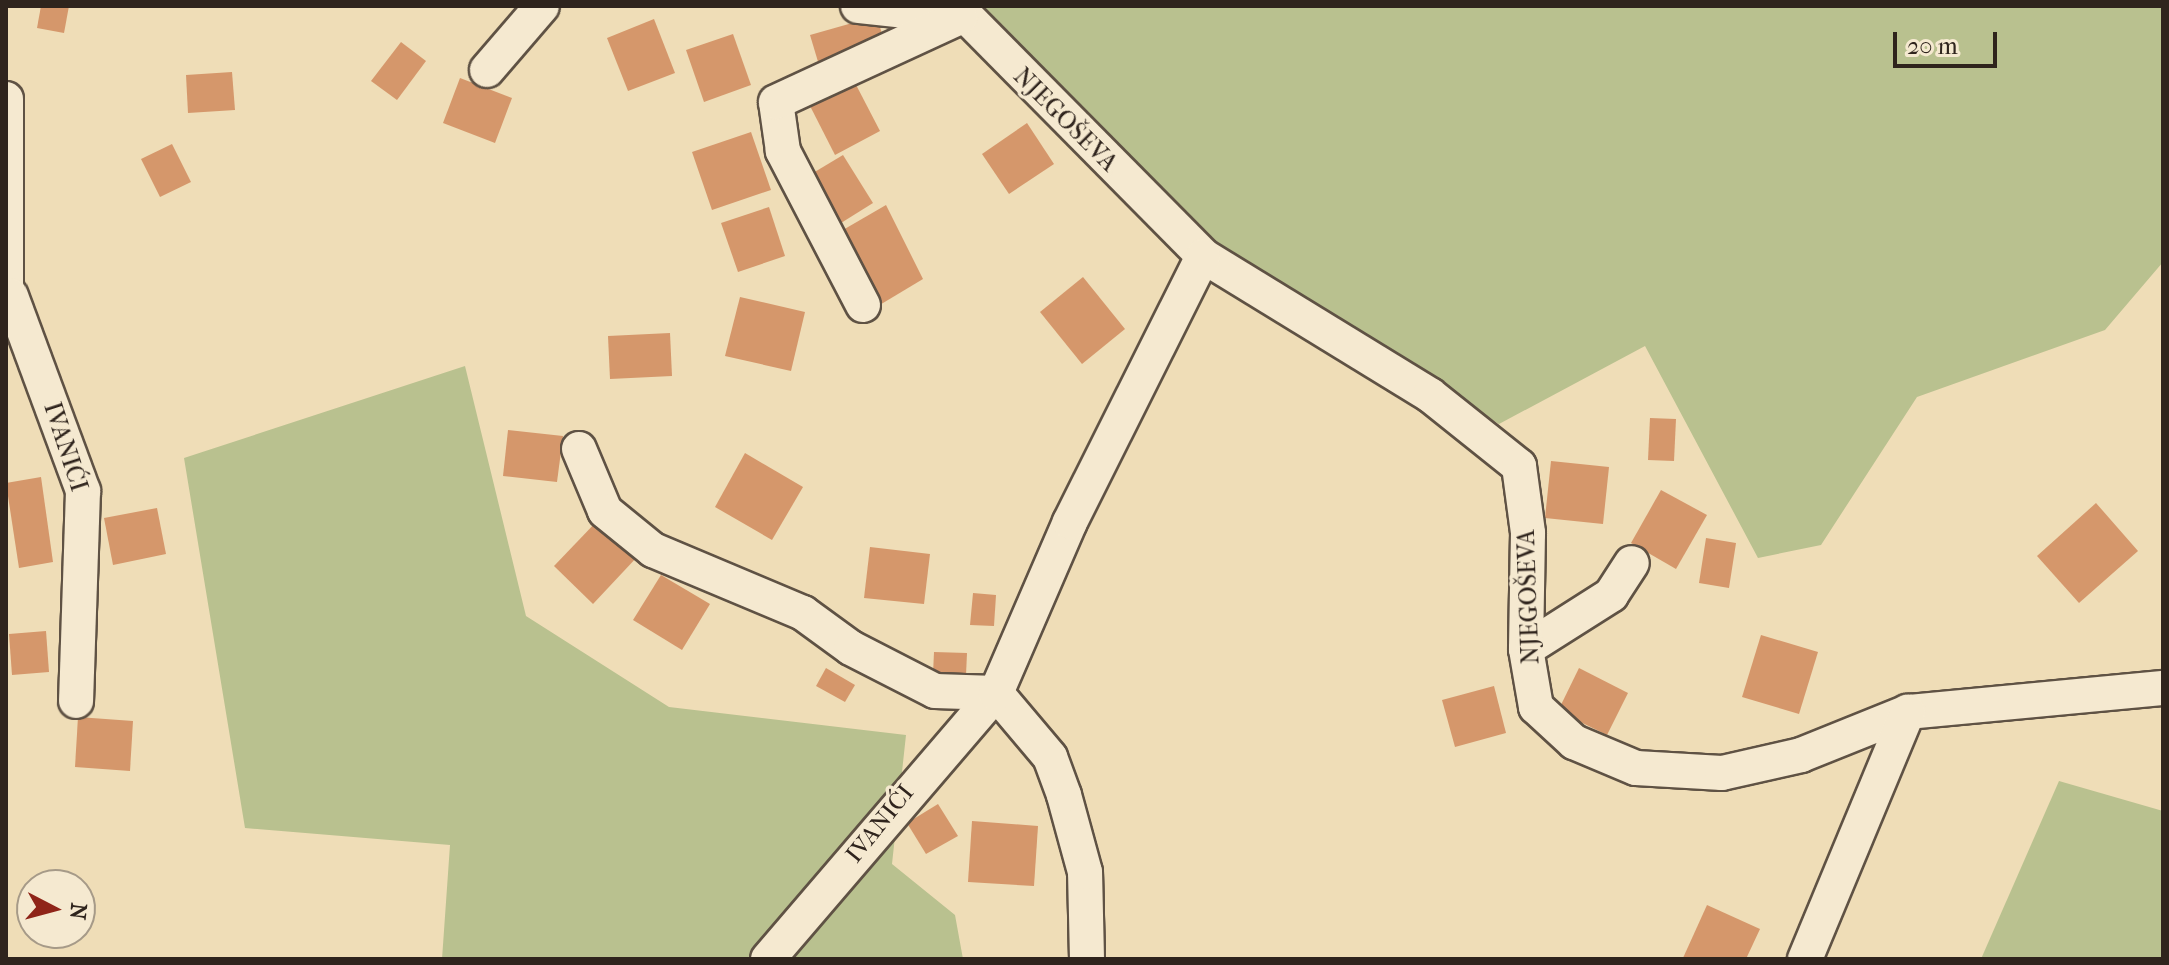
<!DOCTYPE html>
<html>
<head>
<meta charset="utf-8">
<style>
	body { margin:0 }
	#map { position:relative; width:2169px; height:965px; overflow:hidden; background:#efddb7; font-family:"IM FELL French Canon",serif }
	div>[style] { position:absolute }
	.green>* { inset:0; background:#b9c18f }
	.building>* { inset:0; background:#d5976b }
	.roads { filter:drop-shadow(2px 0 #5f5244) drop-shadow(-2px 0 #5f5244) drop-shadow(0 2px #5f5244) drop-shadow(0 -2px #5f5244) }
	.minor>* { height:34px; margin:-17px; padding:0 17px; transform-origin:17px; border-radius:17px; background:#f5e9d0 }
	span { translate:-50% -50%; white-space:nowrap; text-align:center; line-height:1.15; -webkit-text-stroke:7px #f5e9d0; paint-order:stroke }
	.street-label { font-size:24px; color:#2f241d }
	.frame { position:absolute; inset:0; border:8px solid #2f241d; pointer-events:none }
	.north { position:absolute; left:16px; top:869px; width:80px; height:80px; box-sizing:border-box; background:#f5e9d0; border:2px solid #a69a88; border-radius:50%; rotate:96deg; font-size:22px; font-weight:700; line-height:32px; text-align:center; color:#2f241d }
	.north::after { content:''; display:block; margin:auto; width:28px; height:36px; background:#8f2418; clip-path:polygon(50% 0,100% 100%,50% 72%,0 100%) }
	.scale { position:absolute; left:1893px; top:32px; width:104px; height:36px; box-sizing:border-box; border:4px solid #2f241d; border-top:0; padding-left:10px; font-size:24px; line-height:28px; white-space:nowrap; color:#2f241d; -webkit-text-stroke:6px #f5e9d0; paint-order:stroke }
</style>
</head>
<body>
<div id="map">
	<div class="green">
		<i style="clip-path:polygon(984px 6px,2163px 6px,2163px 262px,2105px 330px,1917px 397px,1821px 545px,1758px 558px,1645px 346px,1499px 424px,1215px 247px,992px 26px)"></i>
		<i style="clip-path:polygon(465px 366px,526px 616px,669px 707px,906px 735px,892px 864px,955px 915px,963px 959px,442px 959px,450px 845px,245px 828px,184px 458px)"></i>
		<i style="clip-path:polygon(2059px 781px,2163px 811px,2163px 959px,1981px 959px)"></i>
	</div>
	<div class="building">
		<i style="clip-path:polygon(41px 6px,69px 6px,64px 33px,37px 28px)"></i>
		<i style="clip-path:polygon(877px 16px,885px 45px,819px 65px,810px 35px)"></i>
		<i style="clip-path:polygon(654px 19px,675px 73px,628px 91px,607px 38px)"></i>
		<i style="clip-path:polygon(733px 34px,751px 85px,704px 102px,686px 50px)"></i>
		<i style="clip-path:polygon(401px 42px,426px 61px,397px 100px,371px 81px)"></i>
		<i style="clip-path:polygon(232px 72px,235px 110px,188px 113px,186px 75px)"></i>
		<i style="clip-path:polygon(460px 78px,512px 98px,495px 143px,443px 123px)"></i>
		<i style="clip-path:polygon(853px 79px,880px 131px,835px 155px,808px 102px)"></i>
		<i style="clip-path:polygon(1027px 123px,1054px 164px,1009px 194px,982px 154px)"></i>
		<i style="clip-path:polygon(751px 132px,771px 190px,712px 210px,692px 152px)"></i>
		<i style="clip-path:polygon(172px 144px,191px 182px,160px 197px,141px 159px)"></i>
		<i style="clip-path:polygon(843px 155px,873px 203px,833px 228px,803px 179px)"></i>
		<i style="clip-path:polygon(886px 205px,923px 279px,878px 306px,836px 234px)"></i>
		<i style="clip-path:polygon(769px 207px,785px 256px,738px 272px,721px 223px)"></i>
		<i style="clip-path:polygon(1083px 277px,1125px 329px,1082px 364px,1040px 312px)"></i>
		<i style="clip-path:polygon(740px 297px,805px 312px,791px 371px,725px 356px)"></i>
		<i style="clip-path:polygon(670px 333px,672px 376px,610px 379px,608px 336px)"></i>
		<i style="clip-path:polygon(1650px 418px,1676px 419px,1674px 461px,1648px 460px)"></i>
		<i style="clip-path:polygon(508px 430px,563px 436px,557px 482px,503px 476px)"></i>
		<i style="clip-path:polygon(745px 453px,803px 487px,772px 540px,715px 507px)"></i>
		<i style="clip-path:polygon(1551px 461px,1609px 467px,1603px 524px,1545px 518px)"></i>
		<i style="clip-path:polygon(41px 477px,53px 562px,19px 568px,6px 483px)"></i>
		<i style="clip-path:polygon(1661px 490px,1707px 515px,1676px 569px,1631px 543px)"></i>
		<i style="clip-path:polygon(2096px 503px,2138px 551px,2079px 603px,2037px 556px)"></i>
		<i style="clip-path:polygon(157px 508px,166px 554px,113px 565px,104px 518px)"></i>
		<i style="clip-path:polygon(599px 519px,638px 556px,593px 604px,554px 566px)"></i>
		<i style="clip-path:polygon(1706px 538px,1736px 543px,1729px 588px,1699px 583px)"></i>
		<i style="clip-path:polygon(870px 547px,930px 554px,924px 604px,864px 598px)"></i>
		<i style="clip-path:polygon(661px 575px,710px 604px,682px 650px,633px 620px)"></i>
		<i style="clip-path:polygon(973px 593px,996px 595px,994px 626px,970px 625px)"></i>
		<i style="clip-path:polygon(46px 631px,49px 672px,12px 675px,9px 634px)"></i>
		<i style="clip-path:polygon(1761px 635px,1818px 652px,1799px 714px,1742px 697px)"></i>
		<i style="clip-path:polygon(934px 652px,967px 653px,966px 675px,933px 674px)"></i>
		<i style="clip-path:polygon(826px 668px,855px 685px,845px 702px,816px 686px)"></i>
		<i style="clip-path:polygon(1579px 668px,1628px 693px,1607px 735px,1558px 711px)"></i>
		<i style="clip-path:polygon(1494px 686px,1506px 733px,1455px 747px,1442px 700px)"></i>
		<i style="clip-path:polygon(78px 717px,133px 721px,130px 771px,75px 767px)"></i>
		<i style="clip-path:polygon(938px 804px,958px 836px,926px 854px,907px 823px)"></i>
		<i style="clip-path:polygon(972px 821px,1038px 826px,1034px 886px,968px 882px)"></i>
		<i style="clip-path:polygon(1707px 905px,1760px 929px,1746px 959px,1683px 958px)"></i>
	</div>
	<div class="roads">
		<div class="minor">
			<i style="left:858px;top:6px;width:103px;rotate:6.2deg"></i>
			<i style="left:956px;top:6px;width:351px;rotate:45.3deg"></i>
			<i style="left:1203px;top:256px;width:266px;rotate:31.5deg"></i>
			<i style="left:1430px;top:395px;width:114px;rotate:38.6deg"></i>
			<i style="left:1519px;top:466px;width:68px;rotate:82.3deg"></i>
			<i style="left:1528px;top:533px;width:116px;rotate:91deg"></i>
			<i style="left:1526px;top:649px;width:59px;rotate:80.2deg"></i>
			<i style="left:1536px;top:707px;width:52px;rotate:42.6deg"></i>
			<i style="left:1574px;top:742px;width:67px;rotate:22.8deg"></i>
			<i style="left:1636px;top:768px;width:86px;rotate:3.3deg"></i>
			<i style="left:1722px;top:773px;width:81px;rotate:-12.8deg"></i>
			<i style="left:1801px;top:755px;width:115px;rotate:-21.9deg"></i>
			<i style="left:1908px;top:712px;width:256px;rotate:-5.4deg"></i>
			<i style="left:487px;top:70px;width:84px;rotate:-49.3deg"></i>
			<i style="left:6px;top:99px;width:218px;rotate:90deg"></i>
			<i style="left:11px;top:296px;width:208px;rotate:69.7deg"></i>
			<i style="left:83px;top:491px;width:210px;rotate:91.9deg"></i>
			<i style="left:863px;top:305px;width:174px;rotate:-117.5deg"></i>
			<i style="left:783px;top:151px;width:49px;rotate:-98.1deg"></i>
			<i style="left:776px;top:102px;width:203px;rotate:-24.8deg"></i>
			<i style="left:579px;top:449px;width:67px;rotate:67.2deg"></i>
			<i style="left:605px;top:511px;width:62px;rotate:39.1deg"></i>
			<i style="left:653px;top:550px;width:163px;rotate:22.8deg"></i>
			<i style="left:803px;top:613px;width:59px;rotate:36.1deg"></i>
			<i style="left:851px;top:648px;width:94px;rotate:27.1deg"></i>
			<i style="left:935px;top:691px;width:61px;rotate:1.9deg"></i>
			<i style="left:1526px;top:649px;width:101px;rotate:-32.4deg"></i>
			<i style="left:1611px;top:595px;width:38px;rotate:-57deg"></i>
			<i style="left:768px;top:959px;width:350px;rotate:-49.4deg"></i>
			<i style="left:1087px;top:959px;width:87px;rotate:-91.3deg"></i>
			<i style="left:1085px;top:872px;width:80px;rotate:-105.3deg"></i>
			<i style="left:1064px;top:795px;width:40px;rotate:-110.2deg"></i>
			<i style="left:1050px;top:757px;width:84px;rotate:-130.2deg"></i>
			<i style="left:996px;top:693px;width:186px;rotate:-66.6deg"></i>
			<i style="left:1070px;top:522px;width:297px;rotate:-63.4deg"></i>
			<i style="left:1805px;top:959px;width:268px;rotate:-67.4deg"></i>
		</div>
	</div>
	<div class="street-label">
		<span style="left:1065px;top:120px;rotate:45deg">NJEGOŠEVA</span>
		<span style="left:65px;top:447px;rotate:72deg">IVANIĆI</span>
		<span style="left:1529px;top:597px;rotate:-92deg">NJEGOŠEVA</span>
		<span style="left:880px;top:824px;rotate:-51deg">IVANIĆI</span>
	</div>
	<div class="frame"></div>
	<div class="north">N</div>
	<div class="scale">20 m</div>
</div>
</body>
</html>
